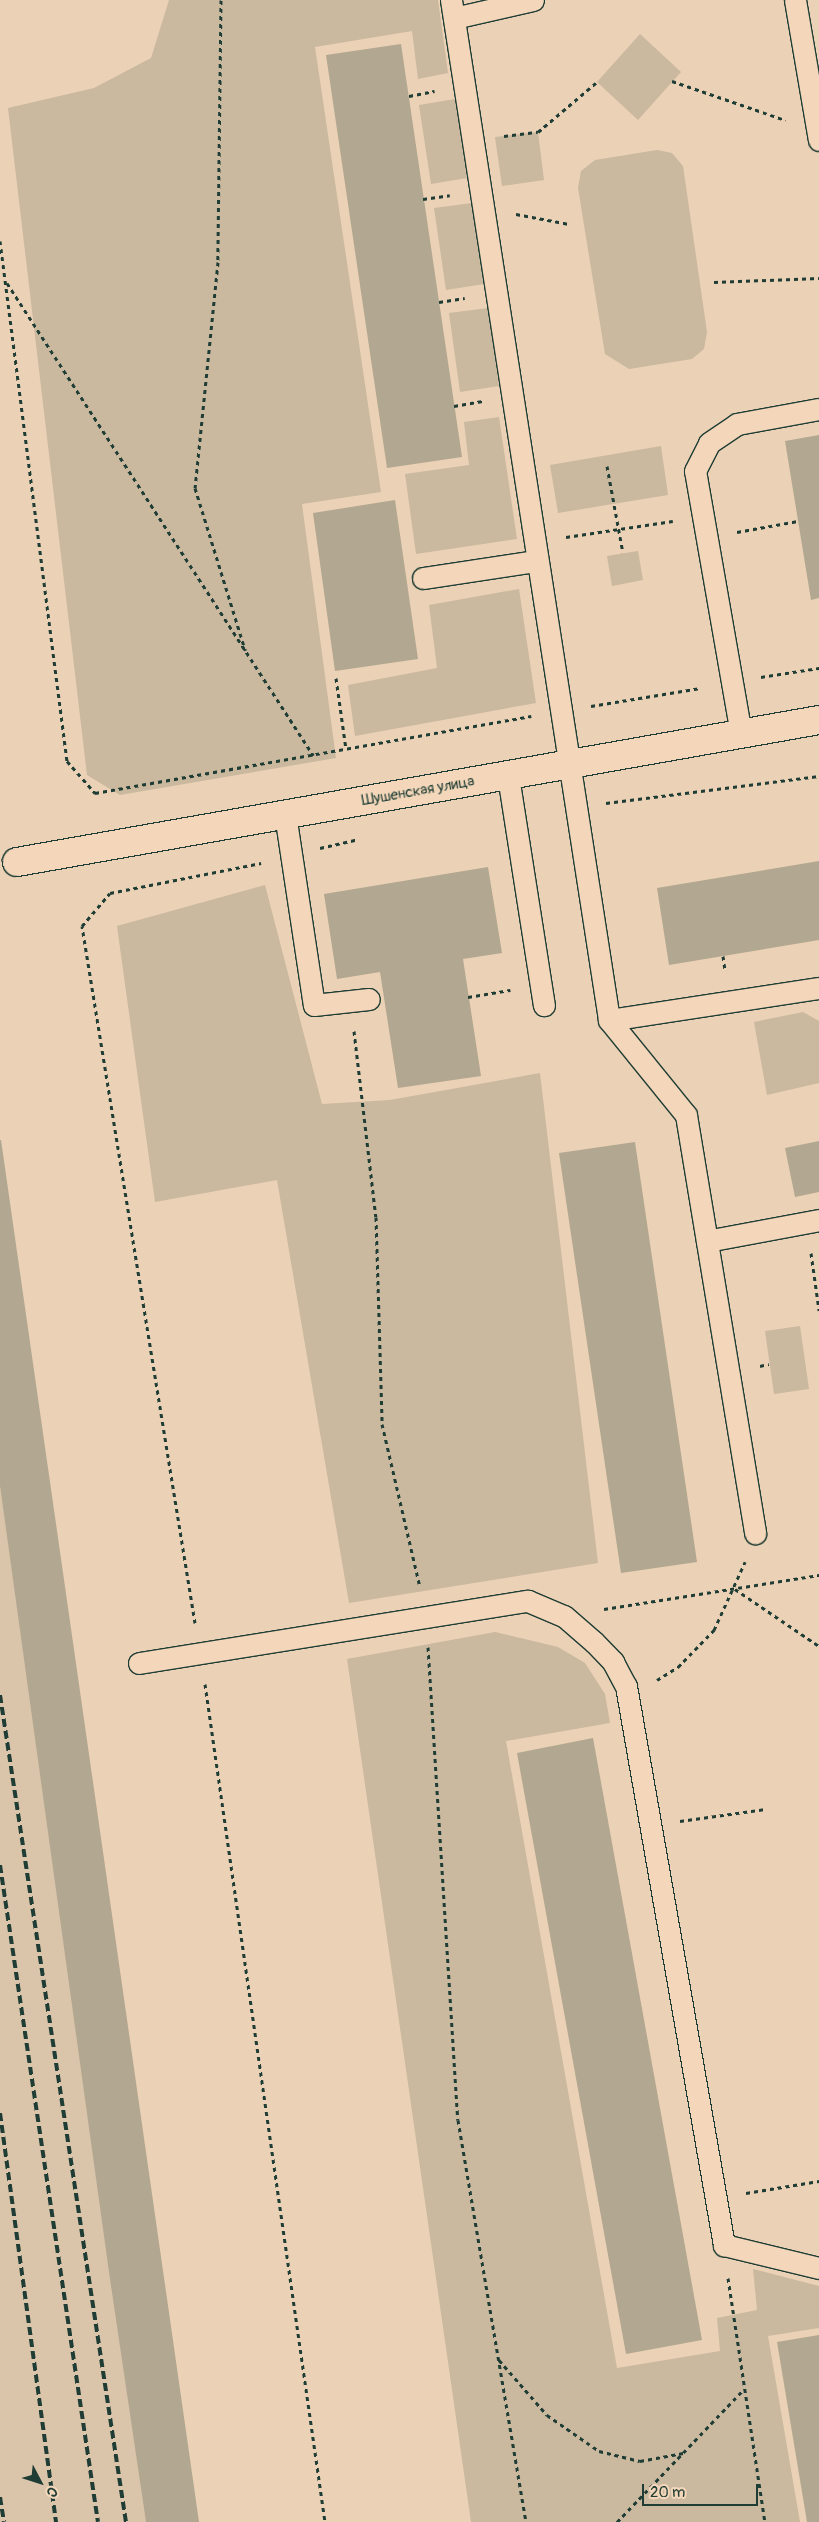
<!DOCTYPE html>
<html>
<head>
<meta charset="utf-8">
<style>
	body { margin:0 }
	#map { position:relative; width:819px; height:2522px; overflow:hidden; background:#ebd1b5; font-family:Pangolin,sans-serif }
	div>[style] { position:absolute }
	.built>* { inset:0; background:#dac4aa }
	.green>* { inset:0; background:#cab89f }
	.building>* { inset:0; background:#b2a790 }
	.path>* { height:3px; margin-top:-1.5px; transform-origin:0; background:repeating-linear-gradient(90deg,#1f3d34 0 4px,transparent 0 8px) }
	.roads { filter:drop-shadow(1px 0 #1f3d34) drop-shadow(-1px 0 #1f3d34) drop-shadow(0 1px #1f3d34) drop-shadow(0 -1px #1f3d34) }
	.service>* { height:21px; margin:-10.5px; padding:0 10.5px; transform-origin:10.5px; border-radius:10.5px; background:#f4d7ba }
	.minor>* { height:28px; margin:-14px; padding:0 14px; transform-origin:14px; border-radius:14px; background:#f4d7ba }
	.rail>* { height:4px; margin-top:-2px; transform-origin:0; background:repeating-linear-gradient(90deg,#1f3d34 0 8px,transparent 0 12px) }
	span { translate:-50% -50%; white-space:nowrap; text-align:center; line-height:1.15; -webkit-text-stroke:4px #f4d7ba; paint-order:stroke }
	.street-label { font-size:15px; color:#1f3d34 }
	.north { position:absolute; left:15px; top:2457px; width:50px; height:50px; -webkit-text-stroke:4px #f4d7ba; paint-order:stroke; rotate:130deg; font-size:14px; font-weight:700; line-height:20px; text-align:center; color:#1f3d34 }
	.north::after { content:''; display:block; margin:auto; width:18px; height:22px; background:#1f3d34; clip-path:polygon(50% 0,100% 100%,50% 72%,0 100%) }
	.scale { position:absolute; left:642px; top:2484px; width:116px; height:22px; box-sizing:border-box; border:2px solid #1f3d34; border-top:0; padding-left:6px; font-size:15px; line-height:18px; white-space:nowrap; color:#1f3d34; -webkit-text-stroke:4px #f4d7ba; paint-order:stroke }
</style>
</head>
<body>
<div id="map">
	<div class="built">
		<i style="clip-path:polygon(0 1486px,146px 2522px,0 2522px)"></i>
	</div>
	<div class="green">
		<i style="clip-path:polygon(169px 0,438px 0,448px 73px,418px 79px,412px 31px,315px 47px,381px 492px,302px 504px,336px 758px,120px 795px,87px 775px,8px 108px,94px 88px,151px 58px)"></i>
		<i style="clip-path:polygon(640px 34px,681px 72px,638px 120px,597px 82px)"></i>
		<i style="clip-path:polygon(455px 99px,467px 178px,431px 184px,419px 105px)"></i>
		<i style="clip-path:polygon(538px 132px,544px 180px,502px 186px,495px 137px)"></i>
		<i style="clip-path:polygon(657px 150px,672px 153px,683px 166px,707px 332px,704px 349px,692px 359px,629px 369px,605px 354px,578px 188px,581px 171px,595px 160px)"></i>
		<i style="clip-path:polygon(472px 203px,484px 284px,446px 290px,434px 208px)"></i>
		<i style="clip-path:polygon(488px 308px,499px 386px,460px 392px,449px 313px)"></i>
		<i style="clip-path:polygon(499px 417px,517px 539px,416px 554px,405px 474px,469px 465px,464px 422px)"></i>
		<i style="clip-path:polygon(661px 446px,668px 495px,558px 513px,550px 465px)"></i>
		<i style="clip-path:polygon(638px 551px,643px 580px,612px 586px,607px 556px)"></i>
		<i style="clip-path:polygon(519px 589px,536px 703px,355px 736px,348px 685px,437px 668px,429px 605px)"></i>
		<i style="clip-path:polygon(265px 885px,322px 1104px,390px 1100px,540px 1073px,598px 1563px,349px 1603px,277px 1180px,155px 1202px,117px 926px)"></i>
		<i style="clip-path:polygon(803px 1012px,819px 1021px,819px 1083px,767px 1095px,754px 1022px)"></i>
		<i style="clip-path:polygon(800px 1326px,809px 1389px,774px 1394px,765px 1331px)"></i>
		<i style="clip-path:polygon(495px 1632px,558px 1647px,585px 1663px,605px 1694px,610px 1723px,506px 1741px,617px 2368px,720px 2351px,717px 2318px,757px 2310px,753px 2269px,819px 2286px,819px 2328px,768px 2336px,800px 2522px,471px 2522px,347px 1659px)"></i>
	</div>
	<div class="building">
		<i style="clip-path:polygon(401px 44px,462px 457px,387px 468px,326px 55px)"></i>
		<i style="clip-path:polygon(819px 435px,819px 598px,811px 600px,785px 441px)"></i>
		<i style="clip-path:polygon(395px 500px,418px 659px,335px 671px,313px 513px)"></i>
		<i style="clip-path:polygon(819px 861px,819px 940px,669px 965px,657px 888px)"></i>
		<i style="clip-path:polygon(488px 867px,502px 953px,463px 959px,481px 1076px,398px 1088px,380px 972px,337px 979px,324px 894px)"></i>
		<i style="clip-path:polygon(0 1140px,1px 1140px,199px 2522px,146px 2522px,109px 2272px,0 1486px)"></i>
		<i style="clip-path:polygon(819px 1141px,819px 1192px,795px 1197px,785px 1148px)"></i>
		<i style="clip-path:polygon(635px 1142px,697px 1562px,621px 1573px,559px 1153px)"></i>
		<i style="clip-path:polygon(593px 1738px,702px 2340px,626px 2354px,517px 1753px)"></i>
		<i style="clip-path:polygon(819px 2335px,819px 2522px,807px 2522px,777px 2342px)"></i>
	</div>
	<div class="path">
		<i style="left:221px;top:0;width:262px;rotate:90.7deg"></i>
		<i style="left:218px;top:262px;width:227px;rotate:95.8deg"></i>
		<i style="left:195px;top:488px;width:170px;rotate:72.8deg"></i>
		<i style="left:672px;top:81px;width:120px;rotate:19deg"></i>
		<i style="left:409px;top:96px;width:26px;rotate:-11deg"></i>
		<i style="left:504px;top:136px;width:34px;rotate:-7deg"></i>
		<i style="left:538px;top:132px;width:77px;rotate:-40.3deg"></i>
		<i style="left:423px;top:199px;width:27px;rotate:-8deg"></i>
		<i style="left:516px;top:214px;width:54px;rotate:10.7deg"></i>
		<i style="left:0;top:241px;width:524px;rotate:82.66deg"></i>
		<i style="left:67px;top:761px;width:43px;rotate:48.8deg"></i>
		<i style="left:95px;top:793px;width:443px;rotate:-10deg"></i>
		<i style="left:714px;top:282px;width:105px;rotate:-2.2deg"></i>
		<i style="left:7px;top:283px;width:563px;rotate:57.04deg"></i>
		<i style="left:439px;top:302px;width:26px;rotate:-9deg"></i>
		<i style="left:454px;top:406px;width:29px;rotate:-10deg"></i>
		<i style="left:607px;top:466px;width:88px;rotate:79.6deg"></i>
		<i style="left:737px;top:532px;width:62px;rotate:-10.2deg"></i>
		<i style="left:566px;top:537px;width:108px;rotate:-8.5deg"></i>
		<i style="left:761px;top:677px;width:59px;rotate:-8.8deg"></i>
		<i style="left:336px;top:678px;width:72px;rotate:82deg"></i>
		<i style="left:591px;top:706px;width:111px;rotate:-9.3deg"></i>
		<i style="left:606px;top:803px;width:215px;rotate:-7.2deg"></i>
		<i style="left:320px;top:848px;width:39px;rotate:-13deg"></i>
		<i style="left:723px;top:956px;width:14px;rotate:82deg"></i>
		<i style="left:468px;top:997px;width:43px;rotate:-9.5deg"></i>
		<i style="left:354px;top:1031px;width:187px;rotate:83.3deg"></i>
		<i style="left:376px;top:1217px;width:207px;rotate:88.3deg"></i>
		<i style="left:382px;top:1424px;width:167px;rotate:76.9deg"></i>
		<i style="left:811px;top:1253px;width:58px;rotate:82deg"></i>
		<i style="left:760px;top:1366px;width:9px;rotate:-13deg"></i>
		<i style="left:735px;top:1589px;width:102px;rotate:34.2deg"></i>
		<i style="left:604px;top:1609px;width:218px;rotate:-9deg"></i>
		<i style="left:195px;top:1623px;width:706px;rotate:-99.21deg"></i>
		<i style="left:82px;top:926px;width:43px;rotate:-49.7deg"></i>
		<i style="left:110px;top:893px;width:154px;rotate:-11.2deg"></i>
		<i style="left:428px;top:1647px;width:474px;rotate:86.4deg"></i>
		<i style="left:458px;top:2120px;width:408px;rotate:80.4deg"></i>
		<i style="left:657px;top:1680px;width:25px;rotate:-32deg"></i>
		<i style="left:678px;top:1667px;width:52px;rotate:-45.8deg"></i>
		<i style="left:714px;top:1630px;width:75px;rotate:-65.5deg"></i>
		<i style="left:205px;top:1684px;width:847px;rotate:81.85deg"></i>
		<i style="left:680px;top:1821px;width:87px;rotate:-7.9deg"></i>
		<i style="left:746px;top:2193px;width:74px;rotate:-9.3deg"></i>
		<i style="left:728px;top:2278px;width:247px;rotate:81.4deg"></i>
		<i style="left:499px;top:2360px;width:73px;rotate:48.9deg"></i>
		<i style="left:547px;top:2415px;width:63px;rotate:34.7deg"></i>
		<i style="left:599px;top:2451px;width:42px;rotate:13.7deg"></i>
		<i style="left:640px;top:2461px;width:44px;rotate:-10.5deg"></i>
		<i style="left:617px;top:2522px;width:184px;rotate:-46.3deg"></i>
	</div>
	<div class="roads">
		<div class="service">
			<i style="left:451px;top:0;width:1032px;rotate:81.19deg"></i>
			<i style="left:609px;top:1020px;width:122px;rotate:51deg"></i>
			<i style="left:686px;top:1115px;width:424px;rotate:80.6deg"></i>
			<i style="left:795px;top:0;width:142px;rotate:80.3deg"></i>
			<i style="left:454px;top:18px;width:81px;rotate:-12.8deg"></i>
			<i style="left:423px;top:578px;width:114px;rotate:-8.6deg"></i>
			<i style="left:741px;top:734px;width:267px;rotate:-99.9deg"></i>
			<i style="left:695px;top:471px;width:31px;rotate:-63deg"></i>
			<i style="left:709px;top:443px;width:34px;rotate:-34deg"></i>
			<i style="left:737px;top:424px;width:83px;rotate:-10.4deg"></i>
			<i style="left:508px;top:776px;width:232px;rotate:81.1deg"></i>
			<i style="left:285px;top:814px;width:193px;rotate:81.4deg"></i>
			<i style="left:314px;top:1005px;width:55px;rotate:-6.2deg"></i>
			<i style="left:609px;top:1020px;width:212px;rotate:-8.7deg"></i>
			<i style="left:707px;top:1241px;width:114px;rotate:-10.6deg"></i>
			<i style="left:139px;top:1663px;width:394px;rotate:-9.1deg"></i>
			<i style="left:528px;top:1601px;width:39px;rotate:23deg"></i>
			<i style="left:564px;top:1616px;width:40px;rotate:41deg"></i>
			<i style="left:594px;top:1642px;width:28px;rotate:46deg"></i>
			<i style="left:613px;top:1662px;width:27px;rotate:62deg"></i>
			<i style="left:626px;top:1686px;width:568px;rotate:80.06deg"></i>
			<i style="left:724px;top:2245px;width:98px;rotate:13.6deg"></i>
		</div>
		<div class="minor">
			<i style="left:17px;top:862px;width:814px;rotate:-10.04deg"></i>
		</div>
	</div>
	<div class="rail">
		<i style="left:0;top:1695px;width:837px;rotate:81.34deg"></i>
		<i style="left:0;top:1865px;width:664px;rotate:81.52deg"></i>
		<i style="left:0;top:2113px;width:413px;rotate:82.2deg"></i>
		<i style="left:0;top:2497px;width:25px;rotate:81deg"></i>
	</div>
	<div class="street-label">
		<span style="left:418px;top:791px;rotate:-10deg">Шушенская улица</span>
	</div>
	<div class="north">С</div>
	<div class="scale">20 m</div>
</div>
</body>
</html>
